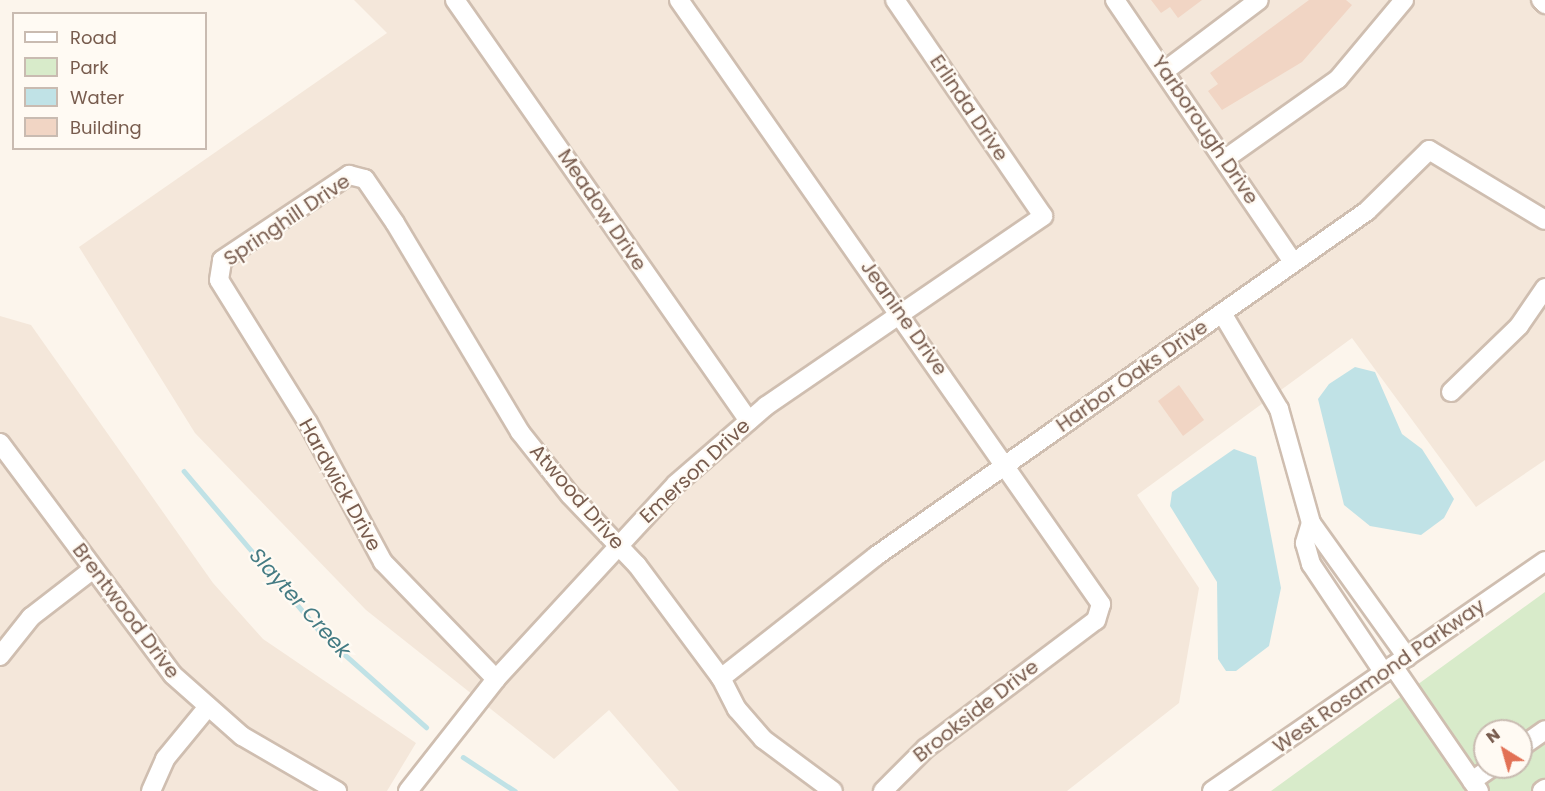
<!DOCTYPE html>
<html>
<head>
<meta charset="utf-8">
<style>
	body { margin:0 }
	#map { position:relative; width:1545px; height:791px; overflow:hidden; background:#fcf5ec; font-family:Poppins,sans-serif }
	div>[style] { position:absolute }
	.residential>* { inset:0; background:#f4e7da }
	.green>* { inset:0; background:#d8ebca }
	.water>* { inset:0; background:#c0e2e6 }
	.stream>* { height:4.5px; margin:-2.25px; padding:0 2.25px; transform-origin:2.25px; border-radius:2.25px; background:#c0e2e6 }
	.building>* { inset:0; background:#f1d5c4 }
	.roads { filter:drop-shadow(2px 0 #cfbeb0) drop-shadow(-2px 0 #cfbeb0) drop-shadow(0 2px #cfbeb0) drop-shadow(0 -2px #cfbeb0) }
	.minor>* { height:18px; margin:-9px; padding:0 9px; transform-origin:9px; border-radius:9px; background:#fff }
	span { translate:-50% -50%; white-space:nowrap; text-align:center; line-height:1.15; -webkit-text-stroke:4.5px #fffaf3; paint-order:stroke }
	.street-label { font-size:20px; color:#785c4e }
	.water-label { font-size:21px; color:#447b83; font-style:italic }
	.legend { position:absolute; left:12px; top:12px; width:195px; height:138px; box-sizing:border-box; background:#fffaf3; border:2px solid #c9bbb1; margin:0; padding:8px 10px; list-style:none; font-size:18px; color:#785c4e }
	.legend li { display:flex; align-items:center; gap:12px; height:30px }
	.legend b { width:30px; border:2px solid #c9bbb1 }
	.north { position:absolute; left:1473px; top:719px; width:60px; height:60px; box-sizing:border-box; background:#fffaf3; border:2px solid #c9bbb1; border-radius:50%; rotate:323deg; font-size:16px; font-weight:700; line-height:24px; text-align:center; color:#785c4e }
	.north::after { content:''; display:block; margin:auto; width:21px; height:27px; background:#e27155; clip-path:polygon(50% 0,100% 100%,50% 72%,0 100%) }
</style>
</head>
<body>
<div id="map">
	<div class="residential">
		<i style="clip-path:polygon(354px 0,1545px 0,1545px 460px,1476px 507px,1352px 338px,1137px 495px,1199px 588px,1179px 703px,1067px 791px,679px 791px,609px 710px,554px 759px,366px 610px,195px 433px,79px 247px,387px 33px)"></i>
		<i style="clip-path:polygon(0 316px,31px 325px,213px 583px,263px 639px,416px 743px,387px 791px,0 791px)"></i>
	</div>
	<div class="green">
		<i style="clip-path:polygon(evenodd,1545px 592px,1545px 791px,1271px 791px,1545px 592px,1485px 731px,1521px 731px,1521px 767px,1485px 767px,1485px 731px)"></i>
	</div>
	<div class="water">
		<i style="clip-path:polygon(1355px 367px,1375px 372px,1402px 434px,1422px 449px,1454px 499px,1444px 518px,1421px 535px,1370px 526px,1344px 505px,1318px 399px,1329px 384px)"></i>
		<i style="clip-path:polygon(1234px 449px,1256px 457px,1281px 588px,1269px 646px,1236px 671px,1226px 671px,1218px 659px,1217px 582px,1170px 506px,1172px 492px)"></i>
	</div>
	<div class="stream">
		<i style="left:184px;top:471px;width:216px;rotate:49.7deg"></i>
		<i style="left:324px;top:636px;width:137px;rotate:41.7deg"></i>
		<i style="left:463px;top:757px;width:62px;rotate:33.2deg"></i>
	</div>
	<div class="building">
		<i style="clip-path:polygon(1151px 0,1202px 0,1178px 18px,1170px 7px,1161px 13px)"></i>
		<i style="clip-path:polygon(1309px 0,1346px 0,1352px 5px,1302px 62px,1222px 110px,1208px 91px,1218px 84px,1210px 73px)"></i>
		<i style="clip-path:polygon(1179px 385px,1204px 420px,1183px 436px,1158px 401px)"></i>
	</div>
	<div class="roads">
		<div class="minor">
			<i style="left:455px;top:0;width:513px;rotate:55.07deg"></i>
			<i style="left:679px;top:0;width:737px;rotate:55.06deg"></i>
			<i style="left:1101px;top:604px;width:17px;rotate:107deg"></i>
			<i style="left:1096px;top:620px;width:213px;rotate:143deg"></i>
			<i style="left:926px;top:748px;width:61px;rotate:135deg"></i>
			<i style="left:1115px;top:0;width:317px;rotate:55.8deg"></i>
			<i style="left:1541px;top:0;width:6px;rotate:45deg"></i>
			<i style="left:1166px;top:70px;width:116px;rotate:-37deg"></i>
			<i style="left:1225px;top:159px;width:138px;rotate:-35.3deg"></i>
			<i style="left:1338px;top:79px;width:103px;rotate:-50.1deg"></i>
			<i style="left:1222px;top:313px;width:112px;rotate:59.3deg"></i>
			<i style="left:1279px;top:409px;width:118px;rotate:74.3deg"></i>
			<i style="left:1311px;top:523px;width:165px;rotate:54.4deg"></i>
			<i style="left:1451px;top:392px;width:95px;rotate:-44.1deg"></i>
			<i style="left:1519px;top:326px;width:46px;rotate:-55.6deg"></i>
			<i style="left:0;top:443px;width:289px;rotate:53.3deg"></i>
			<i style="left:173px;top:675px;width:92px;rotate:41.5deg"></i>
			<i style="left:242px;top:736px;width:110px;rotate:30.1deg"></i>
			<i style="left:1311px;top:523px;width:21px;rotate:107deg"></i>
			<i style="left:1305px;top:543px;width:22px;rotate:74deg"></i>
			<i style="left:1311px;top:564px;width:131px;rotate:56.2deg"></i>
			<i style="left:0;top:656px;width:50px;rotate:-51.5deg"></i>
			<i style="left:31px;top:617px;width:78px;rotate:-37.7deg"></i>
			<i style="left:1393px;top:666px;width:152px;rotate:55.5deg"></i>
			<i style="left:721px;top:678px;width:197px;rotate:-38.2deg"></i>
			<i style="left:876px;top:556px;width:600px;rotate:-35.09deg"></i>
			<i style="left:1367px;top:211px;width:87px;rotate:-44.5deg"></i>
			<i style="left:1429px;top:150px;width:135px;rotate:31.1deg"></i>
			<i style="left:496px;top:679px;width:163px;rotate:-134deg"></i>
			<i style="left:383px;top:562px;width:158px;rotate:-118.3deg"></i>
			<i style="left:308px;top:423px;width:168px;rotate:-121.9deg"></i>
			<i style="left:219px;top:280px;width:20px;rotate:-81deg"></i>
			<i style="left:222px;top:260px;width:153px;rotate:-33.8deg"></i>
			<i style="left:349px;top:175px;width:16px;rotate:14deg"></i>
			<i style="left:365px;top:179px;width:53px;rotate:55.7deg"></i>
			<i style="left:395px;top:223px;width:244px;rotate:59.1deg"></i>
			<i style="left:520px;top:432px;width:80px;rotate:51.6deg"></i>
			<i style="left:570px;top:495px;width:97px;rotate:46.3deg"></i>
			<i style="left:637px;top:565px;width:141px;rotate:53.4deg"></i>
			<i style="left:721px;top:678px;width:35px;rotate:63deg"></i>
			<i style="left:737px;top:709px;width:40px;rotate:49deg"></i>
			<i style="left:763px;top:739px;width:87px;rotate:36.6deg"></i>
			<i style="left:1521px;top:747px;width:29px;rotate:-35deg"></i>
			<i style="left:1472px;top:781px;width:24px;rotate:-35deg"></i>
			<i style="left:151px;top:791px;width:35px;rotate:-66deg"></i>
			<i style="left:165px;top:759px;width:66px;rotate:-50.5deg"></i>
			<i style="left:408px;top:791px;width:142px;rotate:-51.8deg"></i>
			<i style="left:496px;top:679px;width:265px;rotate:-47.3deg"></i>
			<i style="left:676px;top:484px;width:119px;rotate:-40.9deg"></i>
			<i style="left:766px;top:406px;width:336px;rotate:-34.4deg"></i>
			<i style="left:1043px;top:216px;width:262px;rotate:-124.4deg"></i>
			<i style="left:1212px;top:791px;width:405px;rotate:-34.6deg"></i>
			<i style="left:1542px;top:791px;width:4px;rotate:-34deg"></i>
		</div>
	</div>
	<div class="street-label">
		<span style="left:969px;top:108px;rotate:56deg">Erlinda Drive</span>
		<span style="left:1205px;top:130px;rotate:56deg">Yarborough Drive</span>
		<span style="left:602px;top:210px;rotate:56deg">Meadow Drive</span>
		<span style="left:287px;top:220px;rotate:-34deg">Springhill Drive</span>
		<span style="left:904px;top:318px;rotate:55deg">Jeanine Drive</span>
		<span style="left:1132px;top:376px;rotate:-35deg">Harbor Oaks Drive</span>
		<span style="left:695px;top:471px;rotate:-43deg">Emerson Drive</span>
		<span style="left:340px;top:485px;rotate:61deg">Hardwick Drive</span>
		<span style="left:577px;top:497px;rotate:49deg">Atwood Drive</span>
		<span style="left:126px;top:611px;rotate:53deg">Brentwood Drive</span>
		<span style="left:1379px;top:676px;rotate:-35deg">West Rosamond Parkway</span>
		<span style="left:976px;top:711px;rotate:-38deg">Brookside Drive</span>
	</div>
	<div class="water-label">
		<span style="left:300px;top:603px;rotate:48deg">Slayter Creek</span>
	</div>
	<ul class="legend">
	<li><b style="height:8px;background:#fff"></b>Road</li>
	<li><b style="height:16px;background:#d8ebca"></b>Park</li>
	<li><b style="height:16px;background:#c0e2e6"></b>Water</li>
	<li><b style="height:16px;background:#f1d5c4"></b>Building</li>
	</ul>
	<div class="north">N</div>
</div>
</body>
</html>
